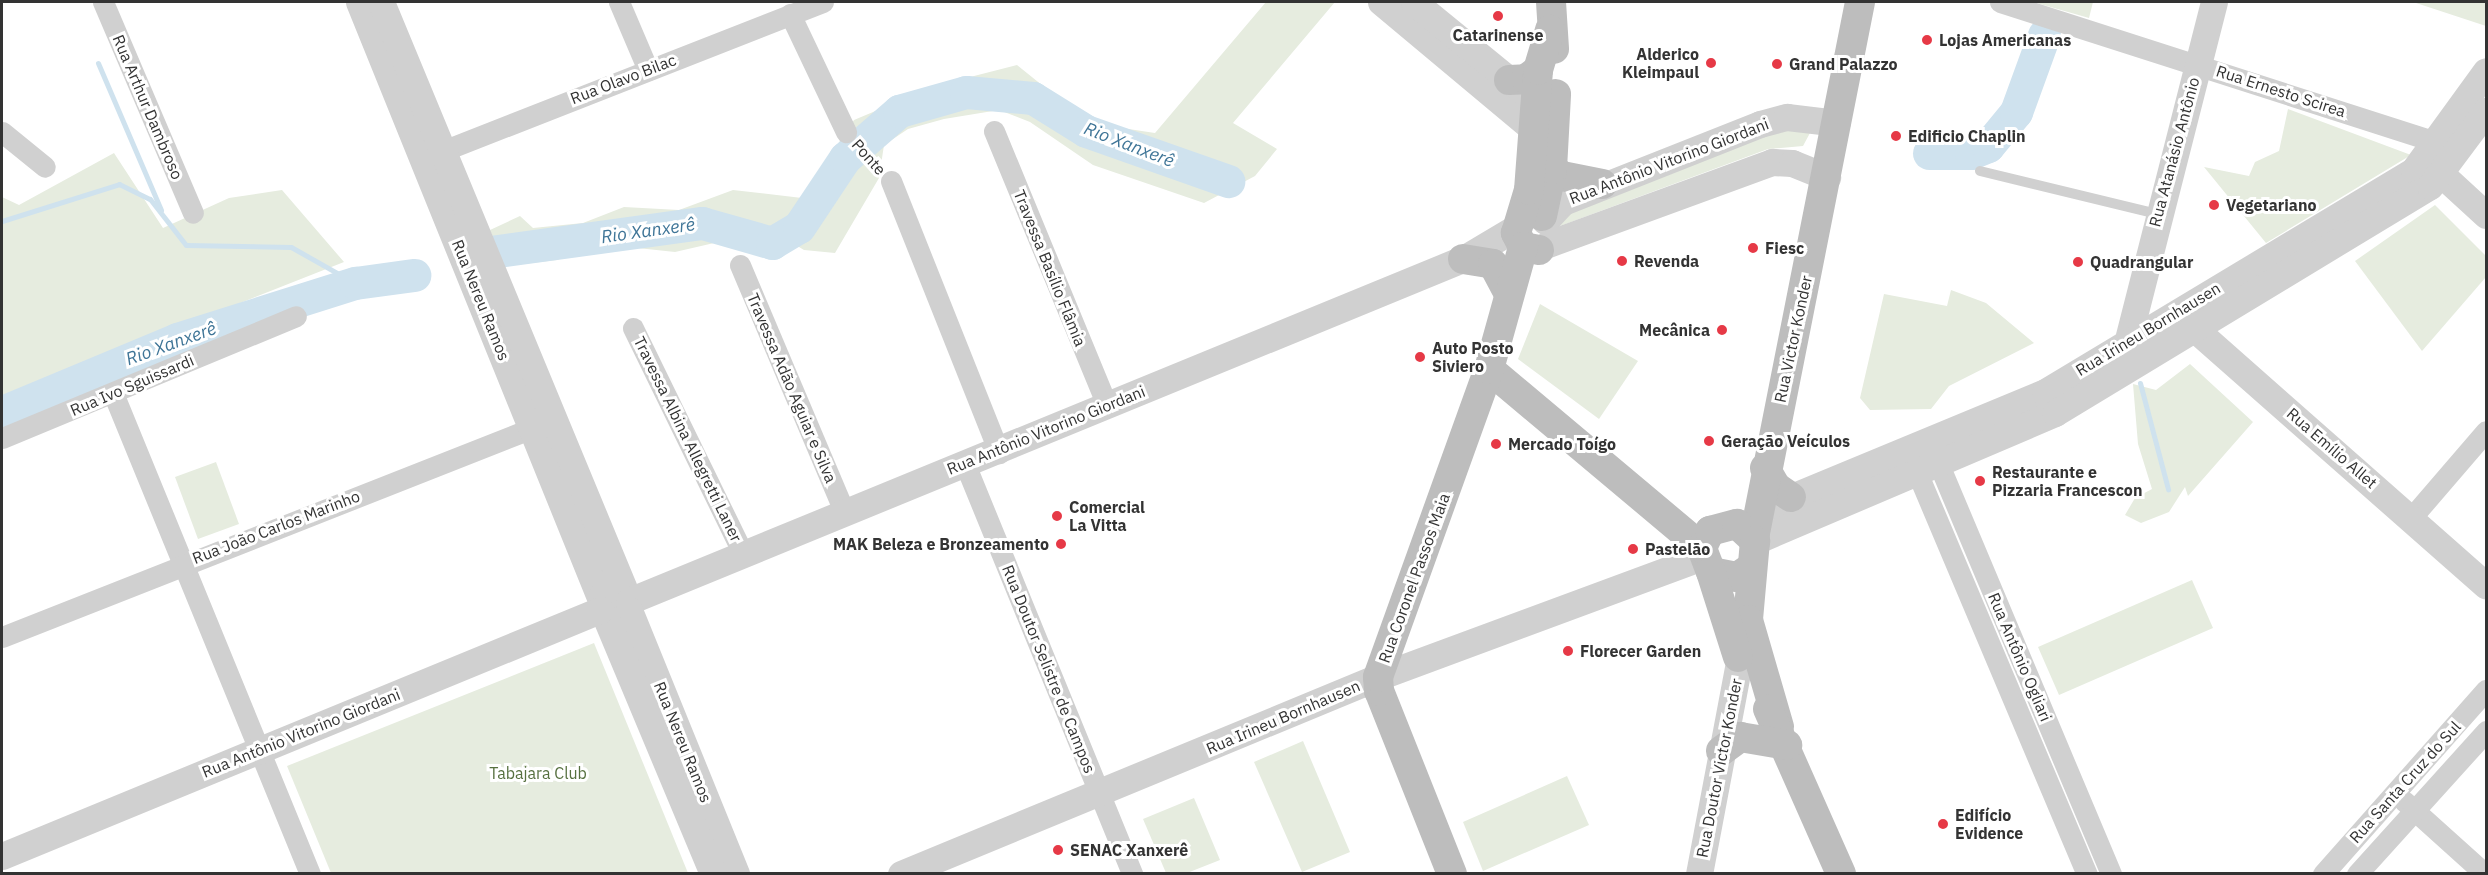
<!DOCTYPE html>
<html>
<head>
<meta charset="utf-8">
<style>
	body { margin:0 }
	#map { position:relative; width:2488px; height:875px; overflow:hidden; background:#fff; font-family:"IBM Plex Sans",sans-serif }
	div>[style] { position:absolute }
	.green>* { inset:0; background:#e6ecdf }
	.stream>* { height:5px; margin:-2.5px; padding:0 2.5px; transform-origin:2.5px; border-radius:2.5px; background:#cfe2ee }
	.river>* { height:33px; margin:-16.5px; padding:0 16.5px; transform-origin:16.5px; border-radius:16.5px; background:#cfe2ee }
	.path>* { height:3px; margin-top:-1.5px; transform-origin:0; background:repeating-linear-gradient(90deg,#cdcdcd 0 3px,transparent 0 6px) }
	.service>* { height:10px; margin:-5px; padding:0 5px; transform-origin:5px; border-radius:5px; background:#d0d0d0 }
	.minor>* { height:21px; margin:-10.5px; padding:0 10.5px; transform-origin:10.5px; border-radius:10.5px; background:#d0d0d0 }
	.tertiary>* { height:27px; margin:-13.5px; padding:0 13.5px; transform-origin:13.5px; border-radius:13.5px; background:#d0d0d0 }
	.secondary>* { height:30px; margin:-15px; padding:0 15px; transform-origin:15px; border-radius:15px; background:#bdbdbd }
	.dots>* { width:16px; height:16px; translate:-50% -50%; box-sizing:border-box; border:3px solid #fff; border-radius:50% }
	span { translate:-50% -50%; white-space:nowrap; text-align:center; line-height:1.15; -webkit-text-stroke:6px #fff; paint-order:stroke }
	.poi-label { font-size:16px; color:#333; font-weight:700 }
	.left { translate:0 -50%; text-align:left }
	.right { translate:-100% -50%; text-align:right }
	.street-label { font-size:16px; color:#333 }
	.park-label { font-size:16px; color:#56703f }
	.water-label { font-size:18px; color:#3f7597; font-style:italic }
	.frame { position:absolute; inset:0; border:3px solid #333; pointer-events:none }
</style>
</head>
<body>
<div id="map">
	<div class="green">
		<i style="clip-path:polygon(1266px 2px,1335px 2px,1233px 123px,1277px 149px,1255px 176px,1204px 203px,1093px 165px,1030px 122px,999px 110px,944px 119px,908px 129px,884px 145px,879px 178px,835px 253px,804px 250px,771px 230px,675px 252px,600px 244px,557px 260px,505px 266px,490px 230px,520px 216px,533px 228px,583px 223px,624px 207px,679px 210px,733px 190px,802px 198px,854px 120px,935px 86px,1017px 65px,1089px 123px,1155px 133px)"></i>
		<i style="clip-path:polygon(2033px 2px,2093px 2px,2089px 18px)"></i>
		<i style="clip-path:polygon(2413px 2px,2486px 2px,2486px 27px,2486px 26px)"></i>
		<i style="clip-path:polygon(2288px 109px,2411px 155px,2266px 243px,2204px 167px,2249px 176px,2255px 162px,2279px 151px)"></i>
		<i style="clip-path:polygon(1791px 124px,1810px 133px,1803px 146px,1768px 149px,1560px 226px,1564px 206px)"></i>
		<i style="clip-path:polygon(114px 153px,163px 228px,229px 198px,282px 190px,344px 262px,2px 397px,2px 197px,19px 205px)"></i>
		<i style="clip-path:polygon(2435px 205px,2486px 256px,2486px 277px,2422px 351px,2355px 261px)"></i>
		<i style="clip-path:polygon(1951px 290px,1986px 303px,2034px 343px,1949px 386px,1931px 409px,1870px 410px,1860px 398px,1884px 294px,1947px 306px)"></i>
		<i style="clip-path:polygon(1540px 304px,1638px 361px,1599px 419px,1518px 359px)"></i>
		<i style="clip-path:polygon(2190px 364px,2253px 422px,2188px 496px,2185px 487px,2169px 512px,2141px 523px,2125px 515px,2135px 498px,2152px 489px,2138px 444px,2133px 384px,2156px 390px)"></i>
		<i style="clip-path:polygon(216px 462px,239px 524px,198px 539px,175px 477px)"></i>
		<i style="clip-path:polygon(2192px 580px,2213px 628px,2059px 695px,2038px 647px)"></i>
		<i style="clip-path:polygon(594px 643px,688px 873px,331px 873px,287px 766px)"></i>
		<i style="clip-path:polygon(1303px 741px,1350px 852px,1302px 872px,1254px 762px)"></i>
		<i style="clip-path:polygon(1567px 776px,1589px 825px,1483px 871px,1463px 822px)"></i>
		<i style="clip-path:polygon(1194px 798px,1220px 860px,1187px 873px,1166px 873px,1143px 819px)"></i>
	</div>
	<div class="stream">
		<i style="left:98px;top:63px;width:160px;rotate:66.8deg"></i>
		<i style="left:2px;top:221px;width:123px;rotate:-17.5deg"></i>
		<i style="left:119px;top:184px;width:34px;rotate:26deg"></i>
		<i style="left:150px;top:199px;width:58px;rotate:52deg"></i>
		<i style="left:186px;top:245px;width:105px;rotate:1.1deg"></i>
		<i style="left:291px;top:247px;width:73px;rotate:29.4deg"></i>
		<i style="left:2140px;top:383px;width:110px;rotate:75.2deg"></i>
	</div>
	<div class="river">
		<i style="left:1929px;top:153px;width:42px"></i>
		<i style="left:1971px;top:153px;width:18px;rotate:-22deg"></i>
		<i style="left:1988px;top:146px;width:44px;rotate:-50.5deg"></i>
		<i style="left:2016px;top:112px;width:82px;rotate:-70deg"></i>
		<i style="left:490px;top:252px;width:214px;rotate:-7.8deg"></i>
		<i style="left:702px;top:223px;width:73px;rotate:15.9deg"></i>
		<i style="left:772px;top:243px;width:31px;rotate:-31deg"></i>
		<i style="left:799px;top:227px;width:83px;rotate:-56.3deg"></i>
		<i style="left:845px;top:158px;width:72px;rotate:-41deg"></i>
		<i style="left:899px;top:111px;width:70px;rotate:-15.8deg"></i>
		<i style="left:966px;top:92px;width:67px;rotate:5.1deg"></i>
		<i style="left:1033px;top:98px;width:62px;rotate:31.9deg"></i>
		<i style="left:1086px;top:131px;width:151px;rotate:19.4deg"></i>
		<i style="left:2px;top:412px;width:190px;rotate:-22.6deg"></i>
		<i style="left:177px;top:339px;width:187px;rotate:-17.5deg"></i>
		<i style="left:355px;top:283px;width:60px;rotate:-7.7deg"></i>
	</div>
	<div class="path">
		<i style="left:858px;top:144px;width:32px;rotate:49deg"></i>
	</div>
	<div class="service">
		<i style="left:1980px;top:171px;width:183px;rotate:13.6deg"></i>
	</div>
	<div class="minor">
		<i style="left:103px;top:2px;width:229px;rotate:66.9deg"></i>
		<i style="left:619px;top:2px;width:74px;rotate:66.9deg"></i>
		<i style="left:2000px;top:2px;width:471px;rotate:17.8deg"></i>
		<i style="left:790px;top:14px;width:131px;rotate:64.6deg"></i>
		<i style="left:994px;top:131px;width:296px;rotate:67.6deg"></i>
		<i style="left:2px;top:132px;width:55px;rotate:39.1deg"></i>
		<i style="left:430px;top:156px;width:422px;rotate:-21.4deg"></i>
		<i style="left:891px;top:181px;width:293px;rotate:68.3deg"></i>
		<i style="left:740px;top:265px;width:267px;rotate:67.1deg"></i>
		<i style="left:633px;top:328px;width:248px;rotate:64deg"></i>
		<i style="left:113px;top:393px;width:520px;rotate:67.73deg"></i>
		<i style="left:2px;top:438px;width:318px;rotate:-22.5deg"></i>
		<i style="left:1932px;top:448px;width:462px;rotate:67.2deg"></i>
		<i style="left:1911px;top:458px;width:452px;rotate:67.1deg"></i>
		<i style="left:965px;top:464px;width:443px;rotate:67.8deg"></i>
		<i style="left:2412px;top:517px;width:113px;rotate:-49.3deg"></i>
		<i style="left:2px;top:637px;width:584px;rotate:-21.51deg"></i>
		<i style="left:2404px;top:801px;width:109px;rotate:42deg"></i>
		<i style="left:2323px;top:874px;width:246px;rotate:-48.5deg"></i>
		<i style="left:2357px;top:874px;width:193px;rotate:-47.9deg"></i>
	</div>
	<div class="tertiary">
		<i style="left:359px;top:2px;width:645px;rotate:67.97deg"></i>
		<i style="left:381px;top:2px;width:648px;rotate:67.51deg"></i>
		<i style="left:629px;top:601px;width:17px;rotate:114deg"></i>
		<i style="left:622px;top:617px;width:13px;rotate:171deg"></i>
		<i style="left:609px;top:619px;width:13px;rotate:-135deg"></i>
		<i style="left:600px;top:610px;width:15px;rotate:-82deg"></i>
		<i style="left:602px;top:595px;width:21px;rotate:-5deg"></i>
		<i style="left:1381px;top:2px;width:198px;rotate:39.9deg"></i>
		<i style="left:1414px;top:2px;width:144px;rotate:39.3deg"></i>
		<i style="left:2427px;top:161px;width:80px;rotate:42.5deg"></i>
		<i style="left:1545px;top:221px;width:26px;rotate:-47deg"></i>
		<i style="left:1563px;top:202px;width:212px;rotate:-21.6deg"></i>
		<i style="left:1760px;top:124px;width:28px;rotate:-15deg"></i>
		<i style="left:1787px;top:117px;width:50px;rotate:6.8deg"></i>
		<i style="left:1548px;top:244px;width:239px;rotate:-20.1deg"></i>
		<i style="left:1772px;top:162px;width:20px;rotate:3deg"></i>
		<i style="left:1792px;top:163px;width:38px;rotate:22deg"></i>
		<i style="left:2179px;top:315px;width:409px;rotate:41.4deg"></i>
		<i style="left:2125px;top:351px;width:360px;rotate:-75.7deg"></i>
		<i style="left:1770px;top:506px;width:298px;rotate:-22.5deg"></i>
		<i style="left:2045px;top:392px;width:431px;rotate:-31deg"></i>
		<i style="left:2414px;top:170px;width:122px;rotate:-54deg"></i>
		<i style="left:1755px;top:541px;width:326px;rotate:-23.1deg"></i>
		<i style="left:2055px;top:413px;width:438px;rotate:-31.2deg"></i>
		<i style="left:2430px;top:186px;width:94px;rotate:-53.3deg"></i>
		<i style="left:629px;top:601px;width:901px;rotate:-22.3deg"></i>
		<i style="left:1463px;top:259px;width:63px;rotate:-30.7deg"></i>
		<i style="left:629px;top:610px;width:285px;rotate:67.9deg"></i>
		<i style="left:606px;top:618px;width:277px;rotate:67.3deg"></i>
		<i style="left:2px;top:856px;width:647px;rotate:-22.36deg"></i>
		<i style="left:901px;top:874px;width:516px;rotate:-22.44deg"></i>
		<i style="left:1378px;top:677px;width:346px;rotate:-20.3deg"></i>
		<i style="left:1699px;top:874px;width:216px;rotate:-79.3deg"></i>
	</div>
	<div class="secondary">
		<i style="left:1551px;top:2px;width:47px;rotate:86.3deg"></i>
		<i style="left:1509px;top:80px;width:17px;rotate:-3deg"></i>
		<i style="left:1526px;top:79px;width:15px;rotate:-37deg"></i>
		<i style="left:1549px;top:150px;width:19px;rotate:81deg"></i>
		<i style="left:1552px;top:169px;width:12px;rotate:35deg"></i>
		<i style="left:1562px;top:176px;width:41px;rotate:11.3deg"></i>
		<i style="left:1542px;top:216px;width:48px;rotate:-78deg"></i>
		<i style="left:1552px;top:169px;width:75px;rotate:-86.9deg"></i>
		<i style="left:1539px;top:250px;width:16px;rotate:-169deg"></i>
		<i style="left:1523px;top:247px;width:16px;rotate:-117deg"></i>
		<i style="left:1516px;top:233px;width:45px;rotate:-73.2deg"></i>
		<i style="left:1529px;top:190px;width:120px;rotate:-85.7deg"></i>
		<i style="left:1538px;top:70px;width:42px;rotate:-73.3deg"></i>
		<i style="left:1463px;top:259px;width:30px;rotate:9deg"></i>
		<i style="left:1493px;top:264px;width:34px;rotate:62deg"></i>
		<i style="left:1489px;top:369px;width:278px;rotate:40deg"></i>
		<i style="left:1765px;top:468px;width:22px;rotate:60deg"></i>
		<i style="left:1776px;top:487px;width:18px;rotate:34deg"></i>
		<i style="left:1754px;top:538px;width:546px;rotate:-78.81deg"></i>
		<i style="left:1752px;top:567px;width:18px;rotate:146deg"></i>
		<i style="left:1737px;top:577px;width:26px;rotate:-169deg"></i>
		<i style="left:1711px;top:572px;width:26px;rotate:-111deg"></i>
		<i style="left:1702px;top:548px;width:19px;rotate:-65deg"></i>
		<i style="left:1710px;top:531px;width:28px;rotate:-15deg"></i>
		<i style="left:1737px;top:524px;width:25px;rotate:43deg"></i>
		<i style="left:1755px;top:541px;width:79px;rotate:95.1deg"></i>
		<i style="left:1748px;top:620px;width:111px;rotate:73.8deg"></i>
		<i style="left:1711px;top:572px;width:89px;rotate:72.4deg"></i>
		<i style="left:1768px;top:709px;width:180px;rotate:66.1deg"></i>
		<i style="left:1721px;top:751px;width:24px;rotate:-36deg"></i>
		<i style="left:1740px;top:737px;width:48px;rotate:9.7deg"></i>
		<i style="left:1452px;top:874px;width:197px;rotate:-111.7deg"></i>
		<i style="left:1379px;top:691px;width:14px;rotate:-94deg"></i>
		<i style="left:1378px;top:677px;width:327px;rotate:-70.2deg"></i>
		<i style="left:1489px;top:369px;width:127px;rotate:-74.4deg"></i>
	</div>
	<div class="dots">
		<i style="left:1498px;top:16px;background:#e63946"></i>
		<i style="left:1927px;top:40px;background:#e63946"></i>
		<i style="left:1711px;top:63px;background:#e63946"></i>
		<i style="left:1777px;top:64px;background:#e63946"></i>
		<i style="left:1896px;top:136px;background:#e63946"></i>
		<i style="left:2214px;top:205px;background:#e63946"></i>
		<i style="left:1753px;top:248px;background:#e63946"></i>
		<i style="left:1622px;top:261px;background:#e63946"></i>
		<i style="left:2078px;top:262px;background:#e63946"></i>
		<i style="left:1722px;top:330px;background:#e63946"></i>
		<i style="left:1420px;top:357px;background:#e63946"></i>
		<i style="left:1709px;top:441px;background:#e63946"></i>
		<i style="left:1496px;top:444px;background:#e63946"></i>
		<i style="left:1980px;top:481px;background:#e63946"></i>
		<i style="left:1057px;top:516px;background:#e63946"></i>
		<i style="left:1061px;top:544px;background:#e63946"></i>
		<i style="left:1633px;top:549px;background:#e63946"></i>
		<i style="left:1568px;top:651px;background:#e63946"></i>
		<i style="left:1943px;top:824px;background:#e63946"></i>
		<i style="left:1058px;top:850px;background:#e63946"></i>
	</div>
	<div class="poi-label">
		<span style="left:1498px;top:35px">Catarinense</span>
		<span class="left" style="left:1939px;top:40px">Lojas Americanas</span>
		<span class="right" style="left:1699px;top:63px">Alderico<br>Kleimpaul</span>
		<span class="left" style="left:1789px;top:64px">Grand Palazzo</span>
		<span class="left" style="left:1908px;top:136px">Edificio Chaplin</span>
		<span class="left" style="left:2226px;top:205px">Vegetariano</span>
		<span class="left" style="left:1765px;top:248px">Fiesc</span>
		<span class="left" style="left:1634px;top:261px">Revenda</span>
		<span class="left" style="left:2090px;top:262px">Quadrangular</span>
		<span class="right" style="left:1710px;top:330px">Mecânica</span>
		<span class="left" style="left:1432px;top:357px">Auto Posto<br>Siviero</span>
		<span class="left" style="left:1721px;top:441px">Geração Veículos</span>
		<span class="left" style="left:1508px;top:444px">Mercado Toígo</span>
		<span class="left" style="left:1992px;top:481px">Restaurante e<br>Pizzaria Francescon</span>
		<span class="left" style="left:1069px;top:516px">Comercial<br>La Vitta</span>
		<span class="right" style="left:1049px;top:544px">MAK Beleza e Bronzeamento</span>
		<span class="left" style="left:1645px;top:549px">Pastelão</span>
		<span class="left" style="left:1580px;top:651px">Florecer Garden</span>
		<span class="left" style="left:1955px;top:824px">Edifício<br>Evidence</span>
		<span class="left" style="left:1070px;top:850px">SENAC Xanxerê</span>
	</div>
	<div class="street-label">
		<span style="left:623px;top:79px;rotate:-21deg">Rua Olavo Bilac</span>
		<span style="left:2281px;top:91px;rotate:18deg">Rua Ernesto Scirea</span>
		<span style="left:148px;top:107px;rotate:67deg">Rua Arthur Dambroso</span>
		<span style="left:2174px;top:152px;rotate:-75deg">Rua Atanásio Antônio</span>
		<span style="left:869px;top:157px;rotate:48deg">Ponte</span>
		<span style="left:1669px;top:161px;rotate:-21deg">Rua Antônio Vitorino Giordani</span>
		<span style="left:1050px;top:268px;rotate:68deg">Travessa Basílio Flâmia</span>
		<span style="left:481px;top:300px;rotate:68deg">Rua Nereu Ramos</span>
		<span style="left:2148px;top:329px;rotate:-31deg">Rua Irineu Bornhausen</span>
		<span style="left:1793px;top:339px;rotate:-78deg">Rua Victor Konder</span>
		<span style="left:132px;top:385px;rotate:-23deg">Rua Ivo Sguissardi</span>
		<span style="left:792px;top:388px;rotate:67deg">Travessa Adão Aguiar e Silva</span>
		<span style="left:1046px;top:430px;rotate:-22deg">Rua Antônio Vitorino Giordani</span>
		<span style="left:688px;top:439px;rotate:64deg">Travessa Albina Allegretti Laner</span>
		<span style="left:2332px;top:448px;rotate:41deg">Rua Emílio Allet</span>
		<span style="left:276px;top:527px;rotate:-21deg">Rua João Carlos Marinho</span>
		<span style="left:1414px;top:578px;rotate:-70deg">Rua Coronel Passos Maia</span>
		<span style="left:2020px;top:657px;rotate:67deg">Rua Antônio Ogliari</span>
		<span style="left:1049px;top:669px;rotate:68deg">Rua Doutor Selistre de Campos</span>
		<span style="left:1283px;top:717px;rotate:-23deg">Rua Irineu Bornhausen</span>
		<span style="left:301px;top:733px;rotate:-22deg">Rua Antônio Vitorino Giordani</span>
		<span style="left:683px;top:742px;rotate:68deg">Rua Nereu Ramos</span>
		<span style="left:1719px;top:768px;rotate:-79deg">Rua Doutor Victor Konder</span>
		<span style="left:2405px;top:782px;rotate:-48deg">Rua Santa Cruz do Sul</span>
	</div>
	<div class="park-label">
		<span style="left:538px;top:773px">Tabajara Club</span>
	</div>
	<div class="water-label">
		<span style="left:1129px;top:145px;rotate:21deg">Rio Xanxerê</span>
		<span style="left:648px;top:231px;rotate:-8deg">Rio Xanxerê</span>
		<span style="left:171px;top:344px;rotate:-20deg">Rio Xanxerê</span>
	</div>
	<div class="frame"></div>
</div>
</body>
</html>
